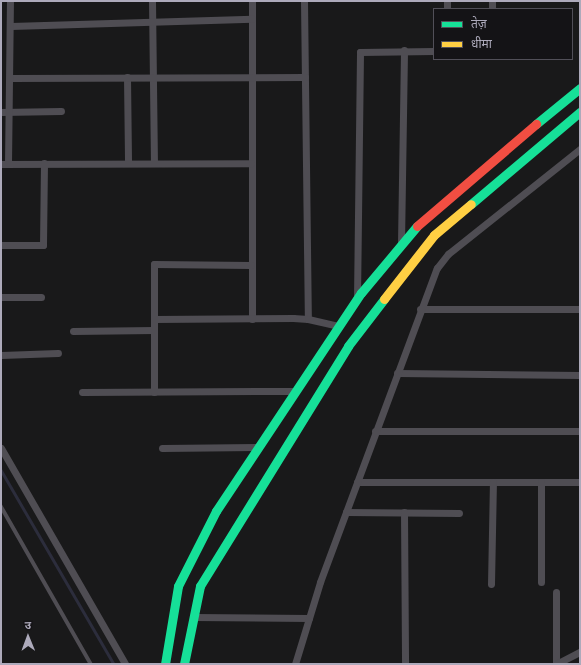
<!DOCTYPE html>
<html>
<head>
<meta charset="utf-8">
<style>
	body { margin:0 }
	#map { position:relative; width:581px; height:665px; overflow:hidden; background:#19191a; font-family:Inter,"Noto Sans Devanagari",sans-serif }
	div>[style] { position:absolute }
	.stream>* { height:2.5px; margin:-1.25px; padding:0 1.25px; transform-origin:1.25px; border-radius:1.25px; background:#2c2d3c }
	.lane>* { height:3.5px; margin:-1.75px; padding:0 1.75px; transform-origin:1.75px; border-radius:1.75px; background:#4f4d53 }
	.street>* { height:7px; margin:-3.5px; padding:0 3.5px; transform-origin:3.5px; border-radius:3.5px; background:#4f4d53 }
	.fast>* { height:9px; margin:-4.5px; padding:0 4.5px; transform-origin:4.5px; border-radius:4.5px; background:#16e098 }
	.slow>* { height:9px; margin:-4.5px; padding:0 4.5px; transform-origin:4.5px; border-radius:4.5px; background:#ffcf43 }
	.jam>* { height:9px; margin:-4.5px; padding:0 4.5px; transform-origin:4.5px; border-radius:4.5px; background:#f24e42 }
	span { translate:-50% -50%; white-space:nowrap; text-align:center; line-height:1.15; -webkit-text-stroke:3px #141316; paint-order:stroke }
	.frame { position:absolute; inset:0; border:2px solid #adaabb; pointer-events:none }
	.legend { position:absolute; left:433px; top:8px; width:140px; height:52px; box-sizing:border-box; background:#141316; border:1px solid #514f58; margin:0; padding:5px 7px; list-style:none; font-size:12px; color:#adaabb }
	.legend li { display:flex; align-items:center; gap:8px; height:20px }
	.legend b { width:20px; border:1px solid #514f58 }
	.north { position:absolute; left:8px; top:617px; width:40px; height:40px; -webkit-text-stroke:3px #141316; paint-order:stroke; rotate:359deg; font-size:11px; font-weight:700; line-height:16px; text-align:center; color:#adaabb }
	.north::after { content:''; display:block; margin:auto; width:14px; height:18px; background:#adaabb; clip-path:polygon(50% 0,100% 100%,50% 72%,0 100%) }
</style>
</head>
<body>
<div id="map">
	<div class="stream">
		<i style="left:1px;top:470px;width:225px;rotate:59.8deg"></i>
	</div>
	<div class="lane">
		<i style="left:1px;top:506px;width:182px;rotate:60.3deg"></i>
	</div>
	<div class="street">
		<i style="left:152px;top:1px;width:162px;rotate:89.3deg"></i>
		<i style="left:252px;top:1px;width:318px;rotate:90deg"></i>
		<i style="left:304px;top:1px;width:318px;rotate:89.3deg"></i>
		<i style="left:447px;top:1px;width:8px;rotate:90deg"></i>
		<i style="left:492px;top:1px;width:8px;rotate:90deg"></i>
		<i style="left:11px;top:26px;width:241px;rotate:-1.7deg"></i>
		<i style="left:127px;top:77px;width:86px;rotate:89.3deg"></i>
		<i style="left:10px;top:78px;width:295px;rotate:-0.2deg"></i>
		<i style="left:1px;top:112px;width:60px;rotate:-1deg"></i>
		<i style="left:8px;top:163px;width:162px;rotate:-89.3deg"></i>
		<i style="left:1px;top:164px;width:250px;rotate:-0.2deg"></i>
		<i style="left:401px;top:243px;width:193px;rotate:-89.1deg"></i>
		<i style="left:1px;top:245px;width:42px"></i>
		<i style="left:43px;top:245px;width:82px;rotate:-89.3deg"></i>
		<i style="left:1px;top:297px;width:40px"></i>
		<i style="left:357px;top:299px;width:247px;rotate:-89.3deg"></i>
		<i style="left:360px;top:52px;width:74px;rotate:-0.8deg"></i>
		<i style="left:420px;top:309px;width:160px"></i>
		<i style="left:154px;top:319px;width:139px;rotate:-0.4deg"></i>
		<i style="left:293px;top:318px;width:15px;rotate:4deg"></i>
		<i style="left:308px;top:319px;width:32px;rotate:13deg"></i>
		<i style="left:73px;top:331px;width:81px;rotate:-0.7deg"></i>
		<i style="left:1px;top:355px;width:57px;rotate:-2deg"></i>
		<i style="left:397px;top:373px;width:183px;rotate:0.6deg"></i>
		<i style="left:82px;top:392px;width:213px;rotate:-0.3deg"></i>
		<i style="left:154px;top:392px;width:128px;rotate:-90deg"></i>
		<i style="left:154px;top:264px;width:97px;rotate:0.6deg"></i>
		<i style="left:375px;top:431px;width:205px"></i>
		<i style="left:1px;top:448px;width:249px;rotate:60.1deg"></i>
		<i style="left:162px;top:448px;width:97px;rotate:-0.6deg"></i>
		<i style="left:357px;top:482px;width:223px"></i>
		<i style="left:541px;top:482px;width:100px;rotate:90deg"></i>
		<i style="left:346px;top:512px;width:113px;rotate:0.5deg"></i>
		<i style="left:404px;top:512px;width:152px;rotate:89.6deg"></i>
		<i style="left:491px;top:584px;width:102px;rotate:-88.9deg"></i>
		<i style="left:556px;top:592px;width:71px;rotate:90deg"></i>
		<i style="left:193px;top:617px;width:116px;rotate:0.5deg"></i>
		<i style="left:295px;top:664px;width:86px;rotate:-73deg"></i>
		<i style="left:320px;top:582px;width:335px;rotate:-69.6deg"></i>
		<i style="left:437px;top:268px;width:18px;rotate:-52deg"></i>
		<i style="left:448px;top:254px;width:169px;rotate:-38.5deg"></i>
		<i style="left:556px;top:664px;width:27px;rotate:-27deg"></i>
	</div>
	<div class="fast">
		<i style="left:536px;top:124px;width:57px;rotate:-39.3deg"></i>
		<i style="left:471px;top:204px;width:143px;rotate:-40.2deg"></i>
		<i style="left:165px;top:664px;width:79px;rotate:-80.5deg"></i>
		<i style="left:178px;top:586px;width:84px;rotate:-63.1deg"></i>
		<i style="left:216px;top:511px;width:262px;rotate:-56.4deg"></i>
		<i style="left:361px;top:293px;width:87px;rotate:-50.1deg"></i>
		<i style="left:184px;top:664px;width:80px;rotate:-78.4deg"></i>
		<i style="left:200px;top:586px;width:282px;rotate:-58.3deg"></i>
		<i style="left:348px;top:346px;width:59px;rotate:-52.5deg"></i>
	</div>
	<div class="slow">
		<i style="left:384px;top:299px;width:81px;rotate:-52deg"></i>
		<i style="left:434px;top:235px;width:48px;rotate:-40deg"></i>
	</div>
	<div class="jam">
		<i style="left:417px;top:226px;width:157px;rotate:-40.6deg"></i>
	</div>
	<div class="frame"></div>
	<ul class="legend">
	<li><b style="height:5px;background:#16e098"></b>तेज़</li>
	<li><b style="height:5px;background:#ffcf43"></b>धीमा</li>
	</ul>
	<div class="north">उ</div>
</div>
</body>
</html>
